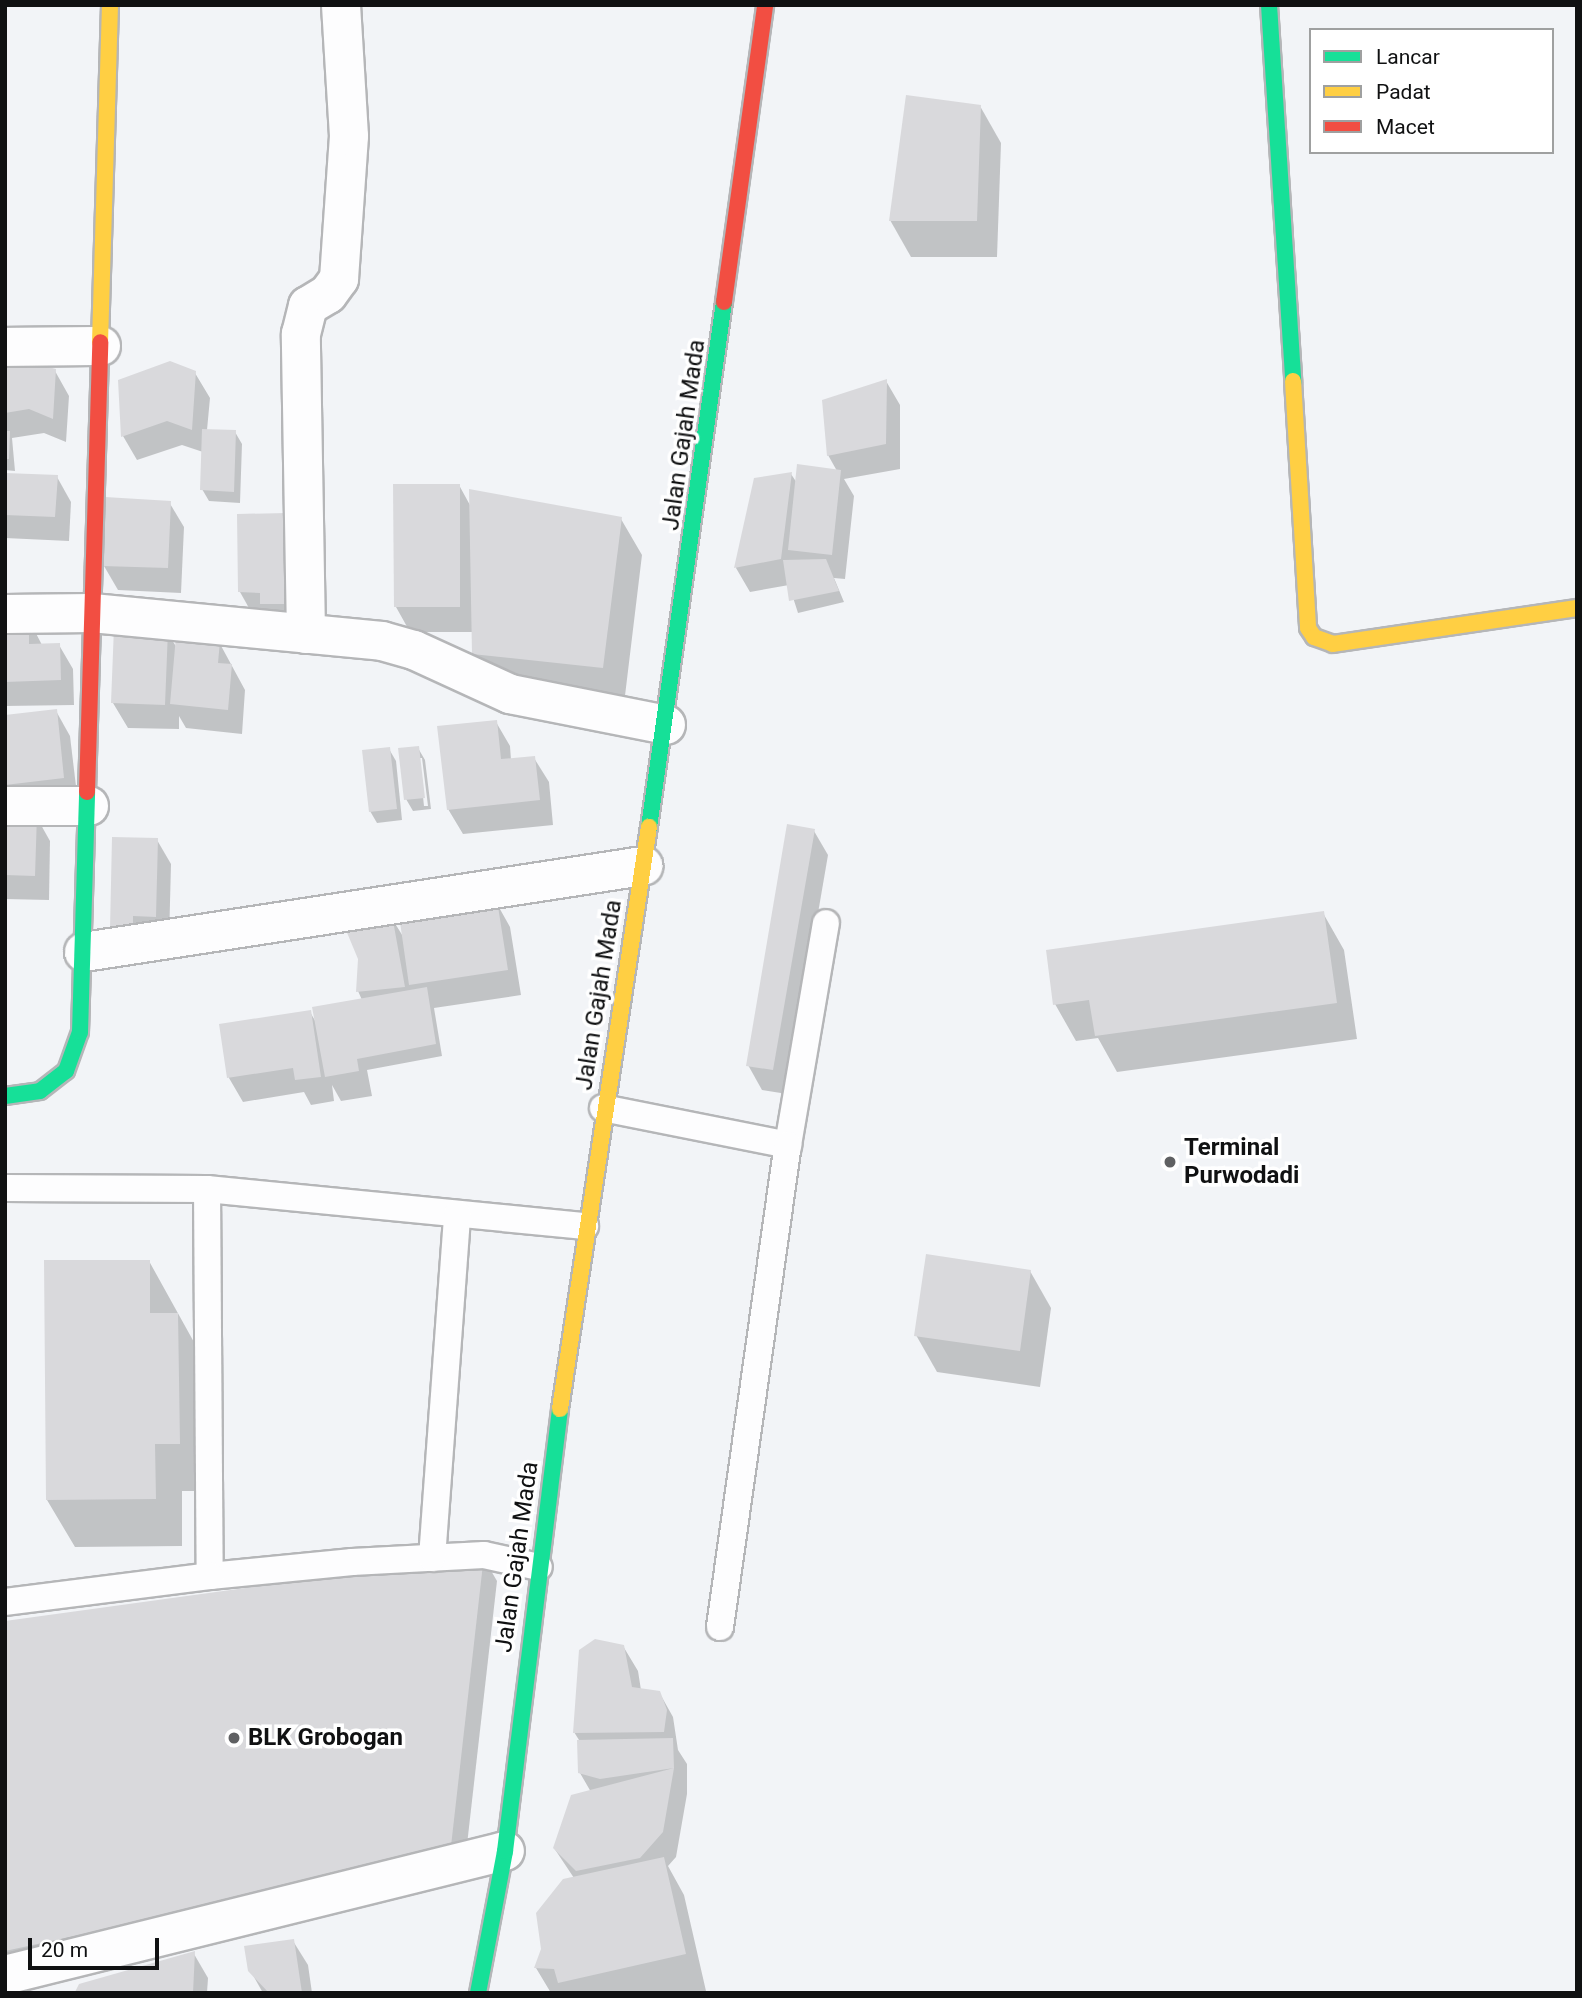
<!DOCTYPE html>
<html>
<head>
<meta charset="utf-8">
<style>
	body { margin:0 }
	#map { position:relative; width:1582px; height:1998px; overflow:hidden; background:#f2f4f7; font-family:Roboto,sans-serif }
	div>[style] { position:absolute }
	.shadow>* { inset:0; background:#0003 }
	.building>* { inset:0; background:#d9d9dc }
	.roads { filter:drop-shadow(2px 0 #b5b6b8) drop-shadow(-2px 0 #b5b6b8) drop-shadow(0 2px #b5b6b8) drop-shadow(0 -2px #b5b6b8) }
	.lane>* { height:26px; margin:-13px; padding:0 13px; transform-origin:13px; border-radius:13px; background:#fdfdfe }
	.street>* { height:38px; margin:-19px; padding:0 19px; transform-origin:19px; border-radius:19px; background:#fdfdfe }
	.fast>* { height:16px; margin:-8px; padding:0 8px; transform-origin:8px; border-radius:8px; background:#16e098 }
	.slow>* { height:16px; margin:-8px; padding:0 8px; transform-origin:8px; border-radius:8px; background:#ffcf43 }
	.jam>* { height:16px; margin:-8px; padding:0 8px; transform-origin:8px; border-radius:8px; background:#f24e42 }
	.dots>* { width:19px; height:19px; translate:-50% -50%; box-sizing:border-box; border:4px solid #fff; border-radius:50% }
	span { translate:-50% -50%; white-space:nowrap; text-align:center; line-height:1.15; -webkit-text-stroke:7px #fff; paint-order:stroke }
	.street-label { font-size:24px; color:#101112 }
	.poi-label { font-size:24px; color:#101112; font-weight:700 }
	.left { translate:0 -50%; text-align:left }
	.frame { position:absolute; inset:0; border:7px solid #101112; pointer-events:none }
	.legend { position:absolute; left:1309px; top:28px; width:245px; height:126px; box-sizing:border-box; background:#fff; border:2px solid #9fa0a0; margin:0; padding:9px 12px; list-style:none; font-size:21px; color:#101112 }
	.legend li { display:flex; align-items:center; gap:14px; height:35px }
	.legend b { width:35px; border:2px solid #9fa0a0 }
	.scale { position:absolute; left:28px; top:1938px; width:131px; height:32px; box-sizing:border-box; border:4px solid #101112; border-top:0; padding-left:9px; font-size:21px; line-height:24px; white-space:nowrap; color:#101112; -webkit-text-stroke:5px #fff; paint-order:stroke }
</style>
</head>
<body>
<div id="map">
	<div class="shadow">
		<i style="clip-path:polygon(980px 106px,1001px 143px,997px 257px,911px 257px,890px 220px)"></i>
		<i style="clip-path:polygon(5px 366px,55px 371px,69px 396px,66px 442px,44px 433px,12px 438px,15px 471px,5px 470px)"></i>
		<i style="clip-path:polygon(195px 373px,210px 398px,207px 430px,235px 432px,242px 444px,240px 503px,209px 501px,202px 489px,203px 452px,182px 445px,137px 460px,123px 436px)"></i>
		<i style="clip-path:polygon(886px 381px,900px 405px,900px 469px,844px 479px,854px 496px,845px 579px,834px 578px,844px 602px,798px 613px,789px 585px,750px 592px,736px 568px,756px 480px,791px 474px,797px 483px,837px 471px,828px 455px)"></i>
		<i style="clip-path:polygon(5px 474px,57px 477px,71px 502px,69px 541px,5px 538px)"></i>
		<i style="clip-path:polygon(459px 485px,471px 507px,621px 519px,642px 555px,624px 704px,495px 690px,474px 653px,473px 632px,410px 632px,396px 607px)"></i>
		<i style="clip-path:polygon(169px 502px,184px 527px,181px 593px,118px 590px,104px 566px)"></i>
		<i style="clip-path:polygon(301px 540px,301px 628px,254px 617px,240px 592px)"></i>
		<i style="clip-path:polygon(5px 618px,28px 618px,42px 645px,59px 645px,73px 669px,74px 705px,5px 706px)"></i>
		<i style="clip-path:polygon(167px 632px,177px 648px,219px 642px,245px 690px,242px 734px,186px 728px,179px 716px,179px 729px,128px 728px,113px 703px)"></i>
		<i style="clip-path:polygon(56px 711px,70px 736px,78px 803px,5px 800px,5px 717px)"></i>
		<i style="clip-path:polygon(496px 722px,510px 746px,511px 760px,534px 758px,549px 782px,553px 825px,463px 834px,448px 809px)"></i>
		<i style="clip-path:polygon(evenodd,418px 748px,425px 760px,431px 809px,413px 811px,406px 799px,418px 748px,419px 758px,422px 758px,428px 806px,424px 806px,419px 758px)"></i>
		<i style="clip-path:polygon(389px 749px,396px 761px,402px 820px,377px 823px,370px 811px)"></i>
		<i style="clip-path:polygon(5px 815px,36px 816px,50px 841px,49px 900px,5px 899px)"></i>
		<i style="clip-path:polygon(814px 831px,828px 855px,787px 1094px,762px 1090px,748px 1065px)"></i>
		<i style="clip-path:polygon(157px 840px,171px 864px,169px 941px,112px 928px)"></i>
		<i style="clip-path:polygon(496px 902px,510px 927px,521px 995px,434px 1008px,442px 1056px,367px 1070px,372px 1096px,341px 1101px,332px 1085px,334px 1101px,311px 1105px,304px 1092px,243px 1102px,229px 1078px,221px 1025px,310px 1012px,317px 1024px,362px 1000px,358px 991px,391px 917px,404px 938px)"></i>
		<i style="clip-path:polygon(1323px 913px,1344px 950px,1357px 1039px,1117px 1072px,1098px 1038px,1076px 1041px,1055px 1004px)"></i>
		<i style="clip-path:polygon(149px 1261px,205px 1362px,206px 1491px,182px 1491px,182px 1546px,75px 1547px,47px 1500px)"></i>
		<i style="clip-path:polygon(1030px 1271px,1051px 1308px,1040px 1387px,937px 1372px,916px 1335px)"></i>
		<i style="clip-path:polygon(483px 1557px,497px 1581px,463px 1880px,5px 1978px,5px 1623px)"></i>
		<i style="clip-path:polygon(623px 1646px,638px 1671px,641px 1690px,659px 1692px,673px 1717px,678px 1750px,687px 1764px,687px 1794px,676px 1857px,668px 1866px,684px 1895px,706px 1991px,551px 1993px,536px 1968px,574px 1878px,554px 1848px,591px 1792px,580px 1773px,579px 1740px,574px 1732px)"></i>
		<i style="clip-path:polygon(293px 1941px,308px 1965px,312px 1993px,263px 1993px,250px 1970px)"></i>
		<i style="clip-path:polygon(194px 1954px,208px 1978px,207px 1993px,77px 1992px,80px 1986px)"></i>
	</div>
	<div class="building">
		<i style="clip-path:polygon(906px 95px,981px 105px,977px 221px,889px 221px)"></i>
		<i style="clip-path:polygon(170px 361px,196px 371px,192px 430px,167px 421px,121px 437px,118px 380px)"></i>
		<i style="clip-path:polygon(29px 362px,56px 369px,53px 419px,29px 409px,5px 413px,5px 364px)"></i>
		<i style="clip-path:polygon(887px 379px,886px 444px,827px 456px,822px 400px)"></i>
		<i style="clip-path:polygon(202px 429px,236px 430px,234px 492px,200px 490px)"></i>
		<i style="clip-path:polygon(5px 431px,10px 431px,9px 459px,5px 459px)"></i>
		<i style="clip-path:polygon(797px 464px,841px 470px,832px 555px,788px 550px)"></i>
		<i style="clip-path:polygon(792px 472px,781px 559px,734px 568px,754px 478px)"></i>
		<i style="clip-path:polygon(5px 473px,58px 475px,55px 517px,5px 515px)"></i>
		<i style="clip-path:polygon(393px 484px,460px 484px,460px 607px,394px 607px)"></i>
		<i style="clip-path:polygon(469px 489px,622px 517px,603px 668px,472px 654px)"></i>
		<i style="clip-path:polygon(105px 497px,171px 501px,168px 568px,102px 566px)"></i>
		<i style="clip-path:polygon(287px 513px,288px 604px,260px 604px,260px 593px,238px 592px,237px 514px)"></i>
		<i style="clip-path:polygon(826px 559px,839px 591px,789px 601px,783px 560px)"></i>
		<i style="clip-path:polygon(5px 616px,29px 616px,29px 644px,60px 643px,61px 680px,5px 682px)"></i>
		<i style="clip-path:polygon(114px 627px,168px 630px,165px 705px,111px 703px)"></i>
		<i style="clip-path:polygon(176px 636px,220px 641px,218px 663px,232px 664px,228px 710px,170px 704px)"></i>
		<i style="clip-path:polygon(57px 709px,64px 778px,5px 785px,5px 715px)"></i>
		<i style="clip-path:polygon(497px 720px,501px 759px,535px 756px,540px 800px,447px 810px,437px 726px)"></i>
		<i style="clip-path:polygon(419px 746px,425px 798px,404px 800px,398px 748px)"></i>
		<i style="clip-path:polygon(390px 747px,397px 809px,369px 812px,362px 750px)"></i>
		<i style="clip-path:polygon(5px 813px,37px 814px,35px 876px,5px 875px)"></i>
		<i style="clip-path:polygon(787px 824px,815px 829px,773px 1070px,746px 1066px)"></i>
		<i style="clip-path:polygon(112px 837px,158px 838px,156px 917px,133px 916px,133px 929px,110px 929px)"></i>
		<i style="clip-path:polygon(497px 900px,508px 970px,409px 985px,399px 915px)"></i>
		<i style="clip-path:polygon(1324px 911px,1337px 1003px,1095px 1036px,1089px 1000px,1053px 1005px,1046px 950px)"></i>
		<i style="clip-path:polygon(392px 915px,405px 987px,356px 992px,358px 959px,343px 923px)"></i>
		<i style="clip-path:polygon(427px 987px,436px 1044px,357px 1059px,359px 1071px,325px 1077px,312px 1007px)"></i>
		<i style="clip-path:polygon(311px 1010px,321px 1077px,295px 1080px,293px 1068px,227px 1078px,219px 1024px)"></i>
		<i style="clip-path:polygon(926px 1254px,1031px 1270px,1020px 1351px,914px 1336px)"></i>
		<i style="clip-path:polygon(44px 1260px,150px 1260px,150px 1313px,178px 1313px,180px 1444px,155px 1444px,156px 1499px,46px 1500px)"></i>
		<i style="clip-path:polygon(484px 1555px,450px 1855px,5px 1951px,5px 1621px)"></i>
		<i style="clip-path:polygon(595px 1639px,624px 1645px,632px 1687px,660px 1691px,667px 1710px,664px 1732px,573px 1733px,579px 1650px)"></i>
		<i style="clip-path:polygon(673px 1738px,674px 1768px,663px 1832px,640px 1858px,576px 1871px,553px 1848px,571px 1795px,674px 1768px,600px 1779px,578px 1773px,577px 1740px)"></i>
		<i style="clip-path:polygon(664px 1857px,686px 1954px,558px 1983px,554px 1969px,534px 1968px,541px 1949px,536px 1913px,563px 1879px)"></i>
		<i style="clip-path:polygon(294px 1939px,302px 1993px,269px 1993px,248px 1971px,244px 1946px)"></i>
		<i style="clip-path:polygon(195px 1951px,193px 1993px,75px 1992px,79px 1984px)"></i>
	</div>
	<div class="roads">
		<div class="lane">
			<i style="left:603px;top:1108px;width:189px;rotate:11.3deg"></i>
			<i style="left:788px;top:1145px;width:225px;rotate:-80.3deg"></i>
			<i style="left:5px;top:1188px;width:202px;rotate:0.3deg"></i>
			<i style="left:207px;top:1189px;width:380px;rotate:5.6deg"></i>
			<i style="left:207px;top:1189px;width:387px;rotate:89.6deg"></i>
			<i style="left:210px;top:1576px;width:143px;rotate:-5.6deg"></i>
			<i style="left:352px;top:1562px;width:132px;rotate:-3deg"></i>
			<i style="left:484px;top:1555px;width:56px;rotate:12.3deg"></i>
			<i style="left:432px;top:1558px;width:345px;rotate:-85.8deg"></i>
			<i style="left:5px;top:1602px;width:207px;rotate:-7.2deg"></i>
			<i style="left:720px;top:1627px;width:487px;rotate:-82deg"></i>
		</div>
		<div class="street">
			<i style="left:5px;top:347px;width:96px;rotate:-0.6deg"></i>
			<i style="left:5px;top:614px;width:87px;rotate:-0.7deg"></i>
			<i style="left:92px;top:613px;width:291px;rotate:5.5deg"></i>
			<i style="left:382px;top:641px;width:33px;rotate:16deg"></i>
			<i style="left:414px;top:650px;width:106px;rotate:24.6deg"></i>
			<i style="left:510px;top:694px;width:159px;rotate:11.2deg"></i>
			<i style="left:306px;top:634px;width:300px;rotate:-91deg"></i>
			<i style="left:301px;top:334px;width:29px;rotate:-76deg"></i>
			<i style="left:308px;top:306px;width:23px;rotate:-31deg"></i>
			<i style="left:328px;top:294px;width:19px;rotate:-54deg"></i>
			<i style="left:339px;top:279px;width:143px;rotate:-86deg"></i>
			<i style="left:349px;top:136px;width:131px;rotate:-93.5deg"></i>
			<i style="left:5px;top:806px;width:84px"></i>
			<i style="left:84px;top:952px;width:566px;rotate:-8.75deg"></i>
			<i style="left:5px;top:1975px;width:515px;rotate:-13.93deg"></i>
		</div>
		<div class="fast">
			<i style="left:1269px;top:5px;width:377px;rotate:86.3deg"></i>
			<i style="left:649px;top:827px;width:530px;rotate:-81.87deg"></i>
			<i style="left:5px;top:1096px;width:35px;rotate:-8deg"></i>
			<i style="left:40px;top:1091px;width:33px;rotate:-38deg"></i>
			<i style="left:66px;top:1071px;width:41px;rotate:-70.3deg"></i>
			<i style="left:80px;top:1032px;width:240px;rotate:-88.3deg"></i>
			<i style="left:478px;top:1993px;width:145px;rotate:-79.2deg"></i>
			<i style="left:505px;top:1851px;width:445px;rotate:-82.9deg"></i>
		</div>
		<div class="slow">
			<i style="left:100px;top:342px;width:337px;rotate:-88.3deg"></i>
			<i style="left:1293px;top:381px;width:247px;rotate:86.5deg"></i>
			<i style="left:1308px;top:628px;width:11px;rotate:56deg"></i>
			<i style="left:1314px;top:637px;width:20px;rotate:20deg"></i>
			<i style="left:1333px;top:644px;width:247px;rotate:-8.4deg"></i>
			<i style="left:560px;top:1409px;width:589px;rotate:-81.31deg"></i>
		</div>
		<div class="jam">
			<i style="left:724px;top:302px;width:300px;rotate:-82.1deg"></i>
			<i style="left:87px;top:792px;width:450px;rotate:-88.3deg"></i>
		</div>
	</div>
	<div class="dots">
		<i style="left:1170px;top:1162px;background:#5f6062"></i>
		<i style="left:234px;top:1738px;background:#5f6062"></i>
	</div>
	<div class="street-label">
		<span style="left:684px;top:435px;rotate:-82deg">Jalan Gajah Mada</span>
		<span style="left:599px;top:995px;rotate:-81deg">Jalan Gajah Mada</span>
		<span style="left:517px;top:1557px;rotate:-82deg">Jalan Gajah Mada</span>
	</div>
	<div class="poi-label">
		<span class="left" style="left:1184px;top:1162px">Terminal<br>Purwodadi</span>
		<span class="left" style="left:248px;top:1738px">BLK Grobogan</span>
	</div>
	<div class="frame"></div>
	<ul class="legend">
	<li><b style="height:9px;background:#16e098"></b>Lancar</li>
	<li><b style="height:9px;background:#ffcf43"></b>Padat</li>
	<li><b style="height:9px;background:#f24e42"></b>Macet</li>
	</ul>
	<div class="scale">20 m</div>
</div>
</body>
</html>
